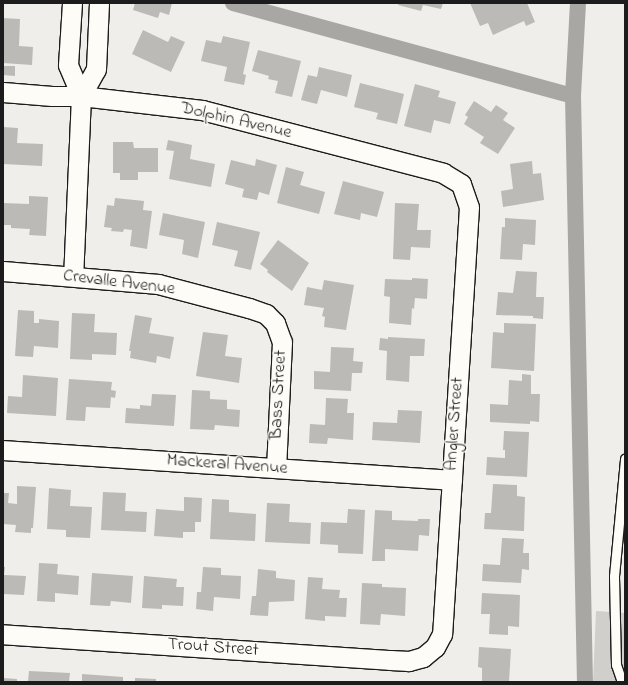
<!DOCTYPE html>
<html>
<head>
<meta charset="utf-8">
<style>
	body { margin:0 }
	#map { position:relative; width:628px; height:685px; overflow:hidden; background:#f0eeea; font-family:"Indie Flower",sans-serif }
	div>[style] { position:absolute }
	.green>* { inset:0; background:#d0cfcc }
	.canal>* { height:16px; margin:-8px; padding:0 8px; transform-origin:8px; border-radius:8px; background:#a8a7a3 }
	.building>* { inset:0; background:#bbbab6 }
	.roads { filter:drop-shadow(1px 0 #1c1c1c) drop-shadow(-1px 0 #1c1c1c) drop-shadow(0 1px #1c1c1c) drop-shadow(0 -1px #1c1c1c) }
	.lane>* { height:9px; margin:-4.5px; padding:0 4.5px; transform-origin:4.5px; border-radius:4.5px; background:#fdfcf7 }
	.street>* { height:19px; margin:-9.5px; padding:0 9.5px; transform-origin:9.5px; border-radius:9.5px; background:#fdfcf7 }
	span { translate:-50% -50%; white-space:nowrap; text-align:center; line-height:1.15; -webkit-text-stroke:3px #fdfcf7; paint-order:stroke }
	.street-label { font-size:18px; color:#1c1c1c }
	.frame { position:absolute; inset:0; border:4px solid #1c1c1c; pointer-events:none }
</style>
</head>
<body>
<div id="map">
	<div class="green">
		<i style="clip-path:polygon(596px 611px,625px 613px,625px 682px,593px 682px)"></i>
	</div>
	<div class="canal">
		<i style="left:233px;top:3px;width:352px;rotate:15.3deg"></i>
		<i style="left:578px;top:3px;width:93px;rotate:93.1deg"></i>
		<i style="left:573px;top:96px;width:586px;rotate:88.83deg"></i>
	</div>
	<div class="building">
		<i style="clip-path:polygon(135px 3px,172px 3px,169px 15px,160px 12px,158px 18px,133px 10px)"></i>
		<i style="clip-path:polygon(399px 3px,443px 3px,441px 9px,423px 5px,421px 11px,398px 5px)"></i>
		<i style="clip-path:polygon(470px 3px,527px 3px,535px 22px,526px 26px,524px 21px,493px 35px,488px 23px,480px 26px)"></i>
		<i style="clip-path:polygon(3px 18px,20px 19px,19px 46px,33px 47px,32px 65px,3px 63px)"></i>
		<i style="clip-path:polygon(143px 30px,168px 42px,171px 36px,185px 42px,171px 72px,132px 54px)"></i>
		<i style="clip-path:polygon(223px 36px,250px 42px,243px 74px,246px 75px,244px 85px,224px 81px,227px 67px,201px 61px,206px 40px,221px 43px)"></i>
		<i style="clip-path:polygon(258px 50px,301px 61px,292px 97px,275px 93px,278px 81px,268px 79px,269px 76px,252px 71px)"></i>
		<i style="clip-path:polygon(3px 66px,15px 66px,15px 76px,3px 75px)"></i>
		<i style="clip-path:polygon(319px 67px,352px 75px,347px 97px,321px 90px,317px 104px,301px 100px,308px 75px,317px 77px)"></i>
		<i style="clip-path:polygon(360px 83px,404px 94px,397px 124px,376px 119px,378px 113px,354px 107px)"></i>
		<i style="clip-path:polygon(415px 84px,440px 91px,438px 97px,456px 102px,450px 124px,434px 120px,431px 133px,404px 126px)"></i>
		<i style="clip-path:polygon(474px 101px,491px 112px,496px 105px,508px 113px,503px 120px,515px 128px,498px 154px,480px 143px,484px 137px,464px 124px,468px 117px,465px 115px)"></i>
		<i style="clip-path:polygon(3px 127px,18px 128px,17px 143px,43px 144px,42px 166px,3px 164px)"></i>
		<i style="clip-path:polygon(168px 140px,192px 145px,190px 159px,215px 164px,211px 187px,169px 179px,174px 151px,166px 150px)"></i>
		<i style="clip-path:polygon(113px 142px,133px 142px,134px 148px,158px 148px,158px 172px,138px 172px,138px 180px,120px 180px,120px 173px,113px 173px)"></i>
		<i style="clip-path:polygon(256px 159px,277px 165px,269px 195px,259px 192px,257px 200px,242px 197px,244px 189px,225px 184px,231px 160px,255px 166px)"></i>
		<i style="clip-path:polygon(532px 161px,533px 174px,541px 173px,544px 200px,503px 207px,501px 191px,513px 189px,510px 164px)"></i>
		<i style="clip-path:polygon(286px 167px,304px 172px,300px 185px,325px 192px,319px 214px,277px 203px)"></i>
		<i style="clip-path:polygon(343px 181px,384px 192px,377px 217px,361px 213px,360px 220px,334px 214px)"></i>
		<i style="clip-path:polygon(29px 196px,48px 197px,46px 236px,29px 235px,30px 229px,11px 228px,11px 225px,3px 225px,3px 203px,29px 204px)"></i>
		<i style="clip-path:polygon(115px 198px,144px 201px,143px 210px,152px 211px,147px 249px,130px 246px,132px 230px,124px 229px,123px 232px,111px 231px,112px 228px,104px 227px,107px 205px,114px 206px)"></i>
		<i style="clip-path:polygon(395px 203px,419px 204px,417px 230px,431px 230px,430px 248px,411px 247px,410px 260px,393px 259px)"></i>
		<i style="clip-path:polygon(163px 213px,205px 222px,198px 258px,182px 254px,184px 240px,159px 235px)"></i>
		<i style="clip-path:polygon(505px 218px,536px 220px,535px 245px,523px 244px,522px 260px,500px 259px,502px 227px,505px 227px)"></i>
		<i style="clip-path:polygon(217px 222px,260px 232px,251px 270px,234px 266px,238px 251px,212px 245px)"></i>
		<i style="clip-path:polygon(278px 240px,309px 263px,292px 291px,267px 272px,268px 270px,260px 264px)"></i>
		<i style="clip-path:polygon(516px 271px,537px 272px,536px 297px,544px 297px,543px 319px,533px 318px,533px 316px,496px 315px,498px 292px,513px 293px)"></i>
		<i style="clip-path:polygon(412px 278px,428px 279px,427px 299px,415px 298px,414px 309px,412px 308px,411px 325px,389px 323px,390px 297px,384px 296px,385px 279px,412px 280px)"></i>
		<i style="clip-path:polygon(324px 280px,354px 285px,346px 330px,324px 327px,325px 317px,322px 316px,324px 308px,304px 305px,307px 287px,322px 290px)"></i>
		<i style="clip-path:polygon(18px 310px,34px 311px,34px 323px,39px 323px,39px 319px,59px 321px,58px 348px,34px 346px,33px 357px,15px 356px)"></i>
		<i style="clip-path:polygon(72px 313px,95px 314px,94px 332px,117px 333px,116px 355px,92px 354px,92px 360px,70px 359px)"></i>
		<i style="clip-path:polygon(135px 315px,152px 318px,149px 333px,174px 337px,170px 359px,157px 356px,156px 363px,130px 358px,131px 351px,129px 351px)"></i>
		<i style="clip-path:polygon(504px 323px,536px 324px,534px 371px,491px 368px,493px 332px,504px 333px)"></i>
		<i style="clip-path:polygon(203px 332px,228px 335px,225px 356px,242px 358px,239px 383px,196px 376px)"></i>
		<i style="clip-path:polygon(388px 337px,425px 339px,424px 356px,410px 356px,409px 382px,386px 380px,387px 351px,379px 350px,380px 338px,388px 339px)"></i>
		<i style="clip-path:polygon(331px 347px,354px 348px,353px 361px,363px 362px,362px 373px,352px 373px,351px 391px,314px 389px,314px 371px,330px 372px)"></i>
		<i style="clip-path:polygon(522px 374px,531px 375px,531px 394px,540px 394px,539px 422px,530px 421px,530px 424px,490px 422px,490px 404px,508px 405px,509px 380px,522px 381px)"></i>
		<i style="clip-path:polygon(23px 375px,58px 378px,56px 416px,7px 413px,8px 396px,22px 397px)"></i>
		<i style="clip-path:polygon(69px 379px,112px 382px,111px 390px,116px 391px,115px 398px,111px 397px,110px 408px,86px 407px,85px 421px,66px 420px)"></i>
		<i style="clip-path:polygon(192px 390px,210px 391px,210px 399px,227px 400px,227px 409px,240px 410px,239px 427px,215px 425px,214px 430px,190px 429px)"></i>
		<i style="clip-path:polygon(152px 394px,176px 395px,174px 426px,125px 423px,126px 408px,140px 409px,140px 405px,151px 406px)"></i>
		<i style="clip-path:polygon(326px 398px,348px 399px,347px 413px,354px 413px,353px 440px,328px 438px,327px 444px,309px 443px,310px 424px,325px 425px)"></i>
		<i style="clip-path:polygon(398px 410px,422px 411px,420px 443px,372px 440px,373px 422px,397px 423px)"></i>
		<i style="clip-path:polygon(504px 431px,529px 432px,527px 477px,486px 475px,487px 457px,505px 458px,505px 450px,503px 450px)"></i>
		<i style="clip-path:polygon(493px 484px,517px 485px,517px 496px,525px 497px,524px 531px,484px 529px,485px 513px,491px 513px)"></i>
		<i style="clip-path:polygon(17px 486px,36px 487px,33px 528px,31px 528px,31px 533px,15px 532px,16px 525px,3px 524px,3px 493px,9px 493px,8px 503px,17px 504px)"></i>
		<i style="clip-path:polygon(49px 488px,71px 490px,70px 506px,92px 507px,90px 538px,66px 537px,66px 530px,47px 529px)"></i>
		<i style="clip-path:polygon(103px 492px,126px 493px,125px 511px,147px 512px,146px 532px,101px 530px)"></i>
		<i style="clip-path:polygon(184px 497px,202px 498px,201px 522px,195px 522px,195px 532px,183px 532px,183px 538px,154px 536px,156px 509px,184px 511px)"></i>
		<i style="clip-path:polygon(212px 499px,229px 500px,229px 512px,256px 514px,255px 541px,210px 539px)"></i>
		<i style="clip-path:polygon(267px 503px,290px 504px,289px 522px,311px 523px,310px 544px,265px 542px)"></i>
		<i style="clip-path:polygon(348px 509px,365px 510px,363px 554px,338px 553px,338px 545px,320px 544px,321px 522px,347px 523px)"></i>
		<i style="clip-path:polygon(375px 510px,392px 511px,392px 520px,418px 521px,418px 519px,430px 519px,429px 536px,419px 535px,418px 551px,385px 549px,385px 561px,372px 561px)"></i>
		<i style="clip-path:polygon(502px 538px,524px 539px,523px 553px,529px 553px,529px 570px,522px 569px,521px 583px,482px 581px,483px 564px,500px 565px)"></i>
		<i style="clip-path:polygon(39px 563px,58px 564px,57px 574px,79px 576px,78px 595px,55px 593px,55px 602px,37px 601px)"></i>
		<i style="clip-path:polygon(3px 567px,5px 567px,4px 575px,26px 576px,24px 595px,3px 594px)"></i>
		<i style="clip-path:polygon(203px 567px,221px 568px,221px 575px,241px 576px,240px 599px,214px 597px,213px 611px,196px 609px,197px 592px,201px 592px)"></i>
		<i style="clip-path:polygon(258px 569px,276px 571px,276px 578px,295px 580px,294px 601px,269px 602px,268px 616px,250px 615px,252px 596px,256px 596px)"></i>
		<i style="clip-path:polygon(92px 573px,133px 576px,131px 603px,111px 601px,110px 606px,90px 605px)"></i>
		<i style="clip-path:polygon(144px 576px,177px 579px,176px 587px,184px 587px,183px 606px,162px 605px,162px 609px,142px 608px)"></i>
		<i style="clip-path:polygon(308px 577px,323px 578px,322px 589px,340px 590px,339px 598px,347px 598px,346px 617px,325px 616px,325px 621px,305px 619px)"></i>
		<i style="clip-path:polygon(362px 583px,382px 584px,382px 587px,406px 588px,405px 616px,381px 614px,380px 625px,360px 624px)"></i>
		<i style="clip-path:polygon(482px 593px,520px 595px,519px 627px,508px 626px,508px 635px,489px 634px,490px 614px,481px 614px)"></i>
		<i style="clip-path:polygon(479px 647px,511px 649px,509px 682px,482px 682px,482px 668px,478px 667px)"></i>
		<i style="clip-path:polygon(29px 671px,70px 673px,69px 682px,28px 682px)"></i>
		<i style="clip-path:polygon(82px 674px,123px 677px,123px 682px,82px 682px)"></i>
		<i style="clip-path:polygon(3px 678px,17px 679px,17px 682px,3px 682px)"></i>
		<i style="clip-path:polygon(135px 678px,156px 679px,156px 682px,135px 682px)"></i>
	</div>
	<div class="roads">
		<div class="lane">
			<i style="left:622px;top:682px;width:18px;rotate:-109deg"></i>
			<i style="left:616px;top:665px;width:89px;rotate:-91.3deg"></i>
			<i style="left:614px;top:576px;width:118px;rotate:-84.6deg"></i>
		</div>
		<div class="street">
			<i style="left:72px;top:3px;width:62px;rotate:93.7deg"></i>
			<i style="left:68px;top:65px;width:34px;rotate:67deg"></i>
			<i style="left:81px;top:96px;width:180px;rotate:92.5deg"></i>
			<i style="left:3px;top:92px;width:49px;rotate:4.7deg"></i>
			<i style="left:52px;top:96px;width:29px"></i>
			<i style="left:81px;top:96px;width:122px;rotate:6.6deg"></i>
			<i style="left:202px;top:110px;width:249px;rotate:14.6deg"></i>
			<i style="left:443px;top:173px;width:21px;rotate:31deg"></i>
			<i style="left:461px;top:184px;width:24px;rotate:71deg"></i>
			<i style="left:469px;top:207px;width:428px;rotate:93.6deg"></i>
			<i style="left:442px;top:634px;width:15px;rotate:118deg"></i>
			<i style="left:435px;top:647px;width:16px;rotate:140deg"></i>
			<i style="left:423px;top:657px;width:15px;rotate:164deg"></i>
			<i style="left:409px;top:661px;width:19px;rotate:-177deg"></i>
			<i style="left:390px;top:660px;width:388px;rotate:-176.2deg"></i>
			<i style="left:81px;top:96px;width:31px;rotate:-61deg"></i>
			<i style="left:96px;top:69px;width:66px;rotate:-87.4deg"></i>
			<i style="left:3px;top:271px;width:156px;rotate:4.8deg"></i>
			<i style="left:158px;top:284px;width:94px;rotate:14.8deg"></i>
			<i style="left:249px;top:308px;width:18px;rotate:19deg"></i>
			<i style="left:266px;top:314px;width:13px;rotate:45deg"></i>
			<i style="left:275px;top:323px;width:20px;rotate:70deg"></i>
			<i style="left:282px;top:342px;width:126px;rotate:92.7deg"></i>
			<i style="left:3px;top:450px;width:450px;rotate:3.8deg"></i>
		</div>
	</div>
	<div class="street-label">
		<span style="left:236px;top:121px;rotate:13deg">Dolphin Avenue</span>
		<span style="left:119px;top:283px;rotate:7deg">Crevalle Avenue</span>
		<span style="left:279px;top:395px;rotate:-87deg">Bass Street</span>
		<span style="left:455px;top:424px;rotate:-86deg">Angler Street</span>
		<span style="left:227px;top:465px;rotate:4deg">Mackeral Avenue</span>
		<span style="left:213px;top:648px;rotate:4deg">Trout Street</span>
	</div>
	<div class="frame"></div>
</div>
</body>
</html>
